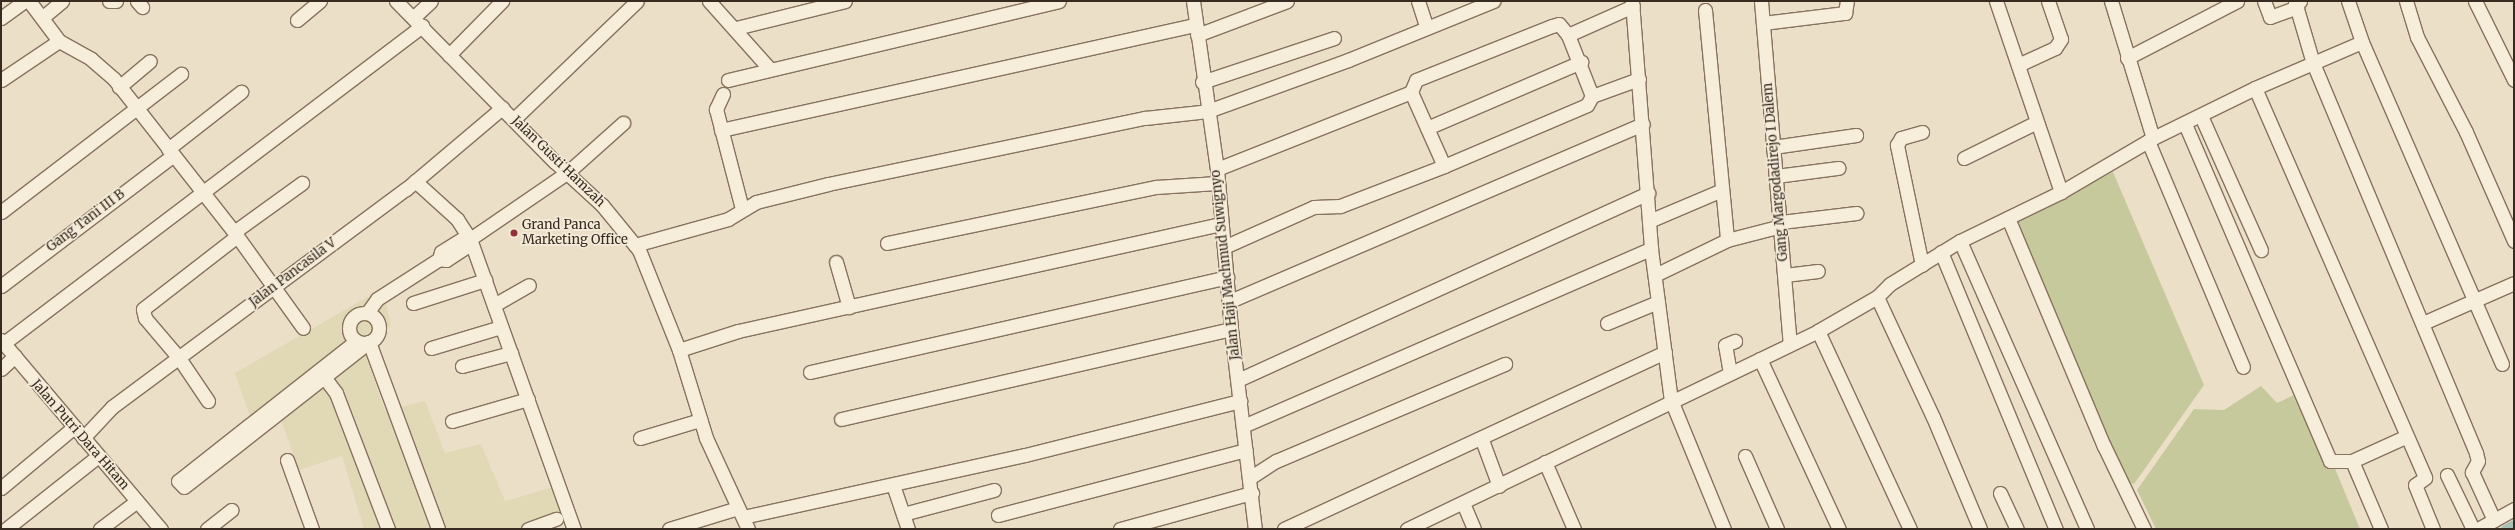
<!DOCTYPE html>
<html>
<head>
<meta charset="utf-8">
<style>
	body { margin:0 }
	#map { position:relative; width:2515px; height:530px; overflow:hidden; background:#ecdfc8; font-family:Merriweather,serif }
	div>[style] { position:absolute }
	.farmland>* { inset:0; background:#e1d8b6 }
	.green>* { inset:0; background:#c6c99c }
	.canal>* { height:9px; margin:-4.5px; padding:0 4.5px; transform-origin:4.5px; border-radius:4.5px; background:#a8c0b8 }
	.roads { filter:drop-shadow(1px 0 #86725e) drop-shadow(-1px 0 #86725e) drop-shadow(0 1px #86725e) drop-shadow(0 -1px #86725e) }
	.minor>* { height:13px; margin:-6.5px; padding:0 6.5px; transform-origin:6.5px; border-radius:6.5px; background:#f7eddb }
	.minor>.ring { margin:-6.5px; padding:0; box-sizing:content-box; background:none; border:13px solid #f7eddb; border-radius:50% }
	.dots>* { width:11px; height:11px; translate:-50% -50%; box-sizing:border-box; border:2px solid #f3ead7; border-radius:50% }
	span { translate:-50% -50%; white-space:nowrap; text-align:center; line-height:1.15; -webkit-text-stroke:3.5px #f3ead7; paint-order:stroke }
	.street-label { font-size:13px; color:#382b21 }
	.poi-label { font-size:13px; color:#382b21 }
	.left { translate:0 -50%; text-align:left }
	.frame { position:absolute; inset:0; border:2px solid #382b21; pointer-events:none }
</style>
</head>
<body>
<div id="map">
	<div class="farmland">
		<i style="clip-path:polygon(383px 288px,391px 327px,362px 344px,385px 411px,425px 401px,445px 453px,481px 444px,505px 501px,553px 487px,562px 518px,537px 529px,364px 529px,342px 456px,299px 470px,281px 420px,255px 431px,235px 373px)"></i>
	</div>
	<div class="green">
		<i style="clip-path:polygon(2113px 172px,2204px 385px,2134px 484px,2123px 481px,2012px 225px)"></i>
		<i style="clip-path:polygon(2261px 386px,2277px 403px,2303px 391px,2360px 529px,2156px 529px,2137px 490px,2194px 409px,2224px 410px)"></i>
	</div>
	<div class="canal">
		<i style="left:2505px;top:529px;width:10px;rotate:-29deg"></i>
	</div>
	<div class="roads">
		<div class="minor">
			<i style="left:29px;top:1px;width:50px;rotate:53.1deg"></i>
			<i style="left:59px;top:41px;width:37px;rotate:29deg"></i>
			<i style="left:91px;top:59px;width:30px;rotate:41deg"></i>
			<i style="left:114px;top:79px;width:199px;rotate:51.9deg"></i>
			<i style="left:237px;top:236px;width:113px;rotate:54.3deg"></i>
			<i style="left:109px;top:1px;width:7px"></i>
			<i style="left:137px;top:1px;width:8px;rotate:50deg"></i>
			<i style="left:396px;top:1px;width:226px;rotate:45.4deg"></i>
			<i style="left:555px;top:162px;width:64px;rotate:42.5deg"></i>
			<i style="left:602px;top:205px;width:58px;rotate:50.6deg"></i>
			<i style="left:639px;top:250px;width:108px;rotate:68.2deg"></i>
			<i style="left:679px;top:350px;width:92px;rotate:72.9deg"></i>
			<i style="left:706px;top:438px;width:100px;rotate:65.2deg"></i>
			<i style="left:709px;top:1px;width:90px;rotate:48.2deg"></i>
			<i style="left:1193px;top:1px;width:170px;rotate:81.9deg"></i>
			<i style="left:1217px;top:169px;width:161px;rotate:85deg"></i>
			<i style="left:1231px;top:329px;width:201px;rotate:83.2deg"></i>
			<i style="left:1418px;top:1px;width:28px;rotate:72deg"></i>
			<i style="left:1632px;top:1px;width:249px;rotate:85.6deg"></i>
			<i style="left:1651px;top:249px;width:152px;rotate:82.5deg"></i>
			<i style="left:1671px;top:400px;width:139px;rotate:67.7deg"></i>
			<i style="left:1761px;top:1px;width:344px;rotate:85.2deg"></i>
			<i style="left:1996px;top:1px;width:202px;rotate:71.2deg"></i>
			<i style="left:2111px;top:1px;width:143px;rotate:73deg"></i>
			<i style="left:2264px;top:1px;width:17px;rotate:69deg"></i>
			<i style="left:2270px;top:17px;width:29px;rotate:-20deg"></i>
			<i style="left:2300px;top:1px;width:5px;rotate:169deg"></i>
			<i style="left:2295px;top:2px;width:64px;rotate:73.6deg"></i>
			<i style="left:2313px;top:63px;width:423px;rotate:67.3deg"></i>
			<i style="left:2476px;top:453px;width:8px;rotate:76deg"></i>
			<i style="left:2478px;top:461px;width:13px;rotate:119deg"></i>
			<i style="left:2472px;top:472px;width:53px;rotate:65.4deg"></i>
			<i style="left:2348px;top:1px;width:43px;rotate:71.1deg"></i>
			<i style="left:2362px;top:42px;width:351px;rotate:66.5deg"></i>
			<i style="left:2406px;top:1px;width:38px;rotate:73deg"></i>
			<i style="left:2417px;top:37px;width:107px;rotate:62.7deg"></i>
			<i style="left:2466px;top:132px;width:119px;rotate:66.2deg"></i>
			<i style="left:2475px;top:1px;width:88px;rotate:63.7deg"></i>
			<i style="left:1705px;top:10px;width:231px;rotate:84.5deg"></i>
			<i style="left:43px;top:17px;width:25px;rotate:-40deg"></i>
			<i style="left:414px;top:17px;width:23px;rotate:-43deg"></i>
			<i style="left:1px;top:18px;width:29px;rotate:-36deg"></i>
			<i style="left:297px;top:20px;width:30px;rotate:-40deg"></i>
			<i style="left:1763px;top:23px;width:83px;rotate:-7deg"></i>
			<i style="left:1845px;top:13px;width:12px;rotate:-81deg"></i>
			<i style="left:736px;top:28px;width:112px;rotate:-13.9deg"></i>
			<i style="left:1197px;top:35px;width:96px;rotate:-20.7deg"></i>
			<i style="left:449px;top:55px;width:76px;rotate:-45.5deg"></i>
			<i style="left:2127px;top:58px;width:124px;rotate:-27.4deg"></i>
			<i style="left:2018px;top:65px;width:41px;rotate:-24.7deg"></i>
			<i style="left:2055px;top:48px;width:11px;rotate:-56deg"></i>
			<i style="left:2061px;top:39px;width:40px;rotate:-108.9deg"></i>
			<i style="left:1px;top:80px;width:70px;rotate:-33.9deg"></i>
			<i style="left:728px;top:80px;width:340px;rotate:-13.4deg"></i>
			<i style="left:1202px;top:82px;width:139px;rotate:-18.4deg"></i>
			<i style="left:119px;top:87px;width:40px;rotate:-40deg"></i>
			<i style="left:2255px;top:88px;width:425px;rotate:66.4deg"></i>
			<i style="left:2425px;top:478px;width:12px;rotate:145deg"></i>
			<i style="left:2415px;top:485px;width:48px;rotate:67.8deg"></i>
			<i style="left:1411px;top:92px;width:81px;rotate:66deg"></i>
			<i style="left:723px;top:94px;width:17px;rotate:115deg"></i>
			<i style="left:716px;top:109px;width:103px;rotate:75.4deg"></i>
			<i style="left:1592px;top:96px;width:50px;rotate:-19.9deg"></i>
			<i style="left:2201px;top:116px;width:147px;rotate:65.9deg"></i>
			<i style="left:514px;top:119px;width:170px;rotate:-43.8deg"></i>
			<i style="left:2185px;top:124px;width:367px;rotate:66.7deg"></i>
			<i style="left:2330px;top:461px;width:22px"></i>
			<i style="left:2352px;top:461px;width:60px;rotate:-24.4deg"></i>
			<i style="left:1427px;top:128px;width:168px;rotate:-23.2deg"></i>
			<i style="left:721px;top:130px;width:486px;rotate:-12.5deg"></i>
			<i style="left:2148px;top:141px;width:245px;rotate:67.2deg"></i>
			<i style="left:1773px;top:147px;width:84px;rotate:-8.2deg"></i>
			<i style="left:168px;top:149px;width:93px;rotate:-38deg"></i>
			<i style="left:1964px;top:158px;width:81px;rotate:-26.3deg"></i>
			<i style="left:1217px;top:169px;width:209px;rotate:-21.6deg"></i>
			<i style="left:1411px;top:92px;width:13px;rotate:-67deg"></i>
			<i style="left:1416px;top:80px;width:146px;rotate:-21.7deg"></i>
			<i style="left:1552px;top:26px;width:7px;rotate:-16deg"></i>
			<i style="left:1559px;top:24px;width:14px;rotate:51deg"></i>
			<i style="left:1568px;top:35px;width:71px;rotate:-24deg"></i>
			<i style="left:1776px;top:176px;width:63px;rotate:-7.4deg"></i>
			<i style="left:415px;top:181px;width:57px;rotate:42.1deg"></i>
			<i style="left:457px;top:219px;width:24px;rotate:57deg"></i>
			<i style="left:470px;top:239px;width:308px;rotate:70.3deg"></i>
			<i style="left:1px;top:212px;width:227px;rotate:-37.5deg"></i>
			<i style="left:2008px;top:218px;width:247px;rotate:67.2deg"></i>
			<i style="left:2104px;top:446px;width:92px;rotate:64.3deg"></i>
			<i style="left:1649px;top:221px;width:79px;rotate:-23deg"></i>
			<i style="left:1781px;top:222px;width:76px;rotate:-6.8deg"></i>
			<i style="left:234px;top:232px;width:84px;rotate:-35.8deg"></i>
			<i style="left:470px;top:239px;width:119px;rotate:-34.4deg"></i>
			<i style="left:568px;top:172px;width:74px;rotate:-41.7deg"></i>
			<i style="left:1960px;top:241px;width:315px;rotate:66.2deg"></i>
			<i style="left:887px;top:243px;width:275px;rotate:-11.8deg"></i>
			<i style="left:1156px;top:187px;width:61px;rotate:-3.8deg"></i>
			<i style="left:635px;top:245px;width:97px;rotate:-15.6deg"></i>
			<i style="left:728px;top:219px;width:33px;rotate:-31deg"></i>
			<i style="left:756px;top:202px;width:74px;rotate:-14deg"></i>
			<i style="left:828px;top:184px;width:324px;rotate:-11.8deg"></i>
			<i style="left:1145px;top:118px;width:63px;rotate:-6.3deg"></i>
			<i style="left:1208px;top:111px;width:149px;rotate:-20deg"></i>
			<i style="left:1348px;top:60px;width:157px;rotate:-22.1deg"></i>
			<i style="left:1224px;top:247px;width:98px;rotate:-24deg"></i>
			<i style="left:1314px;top:207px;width:26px;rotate:-2deg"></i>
			<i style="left:1340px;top:206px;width:111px;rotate:-21deg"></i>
			<i style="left:1444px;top:166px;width:155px;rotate:-23.1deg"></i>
			<i style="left:1587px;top:105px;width:10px;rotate:-61deg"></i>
			<i style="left:1592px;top:96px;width:66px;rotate:-111.5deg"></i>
			<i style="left:1941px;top:252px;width:300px;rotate:67.5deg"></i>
			<i style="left:439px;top:259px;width:7px;rotate:8deg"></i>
			<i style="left:446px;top:260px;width:30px;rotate:-33deg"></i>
			<i style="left:836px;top:262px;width:47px;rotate:73.9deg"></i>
			<i style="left:1922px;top:265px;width:123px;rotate:-101.8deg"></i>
			<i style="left:1897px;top:145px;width:8px;rotate:-60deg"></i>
			<i style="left:1901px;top:138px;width:22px;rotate:-16deg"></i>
			<i style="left:1655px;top:275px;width:80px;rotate:-25.9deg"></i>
			<i style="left:1727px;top:240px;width:56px;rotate:-14.5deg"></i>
			<i style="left:1785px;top:275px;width:33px;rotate:-7deg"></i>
			<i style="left:1px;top:286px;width:215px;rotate:-37.2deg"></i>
			<i style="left:1877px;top:297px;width:132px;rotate:65deg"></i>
			<i style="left:1933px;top:417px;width:121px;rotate:67.2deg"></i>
			<i style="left:1230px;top:301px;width:449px;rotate:-23.2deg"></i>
			<i style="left:413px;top:303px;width:76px;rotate:-17.7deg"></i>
			<i style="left:494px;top:305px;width:40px;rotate:-29.7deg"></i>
			<i class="ring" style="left:349px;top:313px;width:17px;height:17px"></i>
			<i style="left:367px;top:313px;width:17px;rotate:-54deg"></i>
			<i style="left:377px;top:299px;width:74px;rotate:-32.8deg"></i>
			<i style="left:439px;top:259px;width:7px;rotate:-74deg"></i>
			<i style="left:441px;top:252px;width:31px;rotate:-32deg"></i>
			<i style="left:1607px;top:323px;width:55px;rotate:-22.4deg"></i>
			<i style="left:2423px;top:323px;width:99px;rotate:-23.7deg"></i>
			<i style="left:1818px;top:331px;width:218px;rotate:65.1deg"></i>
			<i style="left:1px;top:340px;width:248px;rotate:49.8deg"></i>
			<i style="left:356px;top:341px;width:226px;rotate:141.8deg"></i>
			<i style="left:178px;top:481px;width:8px;rotate:45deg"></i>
			<i style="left:184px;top:487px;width:235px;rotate:-38.1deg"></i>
			<i style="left:369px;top:342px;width:199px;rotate:69.7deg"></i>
			<i style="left:4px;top:343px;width:525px;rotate:-37.18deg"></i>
			<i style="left:431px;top:348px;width:73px;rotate:-16.7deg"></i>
			<i style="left:679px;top:350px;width:62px;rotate:-17.9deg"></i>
			<i style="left:738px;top:331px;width:495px;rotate:-12.5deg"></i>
			<i style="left:1760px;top:359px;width:187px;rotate:65.1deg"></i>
			<i style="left:462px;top:366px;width:51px;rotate:-14.9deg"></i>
			<i style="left:1px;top:369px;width:19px;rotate:-43deg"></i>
			<i style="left:810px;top:372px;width:428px;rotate:-12.8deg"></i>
			<i style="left:1730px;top:373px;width:28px;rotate:-100deg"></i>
			<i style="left:1725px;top:345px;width:11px;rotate:-22deg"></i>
			<i style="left:324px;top:377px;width:20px;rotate:53deg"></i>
			<i style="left:336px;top:393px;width:146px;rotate:69.1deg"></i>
			<i style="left:1238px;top:380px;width:451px;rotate:-24.5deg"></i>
			<i style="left:208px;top:401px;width:52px;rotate:-124deg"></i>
			<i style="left:179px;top:358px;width:52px;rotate:-130.4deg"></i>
			<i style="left:145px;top:318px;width:9px;rotate:-103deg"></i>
			<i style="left:143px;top:309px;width:119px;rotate:-37.8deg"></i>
			<i style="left:841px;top:419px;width:400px;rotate:-13deg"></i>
			<i style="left:452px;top:421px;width:79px;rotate:-16.1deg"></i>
			<i style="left:1243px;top:426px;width:445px;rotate:-23.5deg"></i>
			<i style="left:83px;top:438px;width:42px;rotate:-46.9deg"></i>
			<i style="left:112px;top:407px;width:366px;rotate:-36.6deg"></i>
			<i style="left:406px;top:189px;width:126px;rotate:-40.2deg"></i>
			<i style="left:640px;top:438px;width:63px;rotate:-16.7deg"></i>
			<i style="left:1482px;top:440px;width:49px;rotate:69.7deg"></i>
			<i style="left:1745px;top:456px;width:80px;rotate:66.3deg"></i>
			<i style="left:287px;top:460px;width:73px;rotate:70.1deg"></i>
			<i style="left:2352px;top:461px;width:74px;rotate:66.9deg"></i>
			<i style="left:1545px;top:462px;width:73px;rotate:66.6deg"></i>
			<i style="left:2447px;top:475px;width:60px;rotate:64.3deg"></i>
			<i style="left:1251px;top:477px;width:30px;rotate:-33deg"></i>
			<i style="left:1276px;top:461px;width:249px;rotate:-23deg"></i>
			<i style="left:893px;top:485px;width:46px;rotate:71.2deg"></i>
			<i style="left:1px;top:488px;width:94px;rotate:-39.8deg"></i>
			<i style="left:2000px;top:493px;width:40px;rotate:65deg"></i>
			<i style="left:1463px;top:503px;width:28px;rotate:67deg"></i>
			<i style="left:903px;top:514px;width:94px;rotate:-14.8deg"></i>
			<i style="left:998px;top:515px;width:256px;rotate:-14.7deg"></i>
			<i style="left:743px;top:517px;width:289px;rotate:-12.4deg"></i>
			<i style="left:1025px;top:455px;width:222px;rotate:-14.1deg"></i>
			<i style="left:6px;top:529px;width:117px;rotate:-38.4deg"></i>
			<i style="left:100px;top:529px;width:46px;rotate:-37.1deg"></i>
			<i style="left:207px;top:529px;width:31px;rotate:-38deg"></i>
			<i style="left:528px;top:529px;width:30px;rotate:-20deg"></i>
			<i style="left:669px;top:529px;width:72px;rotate:-16.9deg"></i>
			<i style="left:1120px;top:529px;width:137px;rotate:-15.3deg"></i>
			<i style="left:1284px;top:529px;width:420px;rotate:-24.9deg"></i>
			<i style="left:1407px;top:529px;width:456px;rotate:-25.7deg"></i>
			<i style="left:1818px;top:331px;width:68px;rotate:-30deg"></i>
			<i style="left:1877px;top:297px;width:18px;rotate:-45deg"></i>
			<i style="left:1890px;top:284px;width:82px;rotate:-31.6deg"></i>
			<i style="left:1960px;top:241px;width:112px;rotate:-25.9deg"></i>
			<i style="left:2061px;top:192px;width:107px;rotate:-30.4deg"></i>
			<i style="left:2153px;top:138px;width:114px;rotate:-26.1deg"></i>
			<i style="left:2255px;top:88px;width:116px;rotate:-23.3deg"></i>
			<i style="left:2478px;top:529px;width:41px;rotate:-29.1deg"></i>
		</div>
	</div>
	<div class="dots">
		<i style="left:514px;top:233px;background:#913237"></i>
	</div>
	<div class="street-label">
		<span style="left:558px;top:162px;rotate:44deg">Jalan Gusti Hamzah</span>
		<span style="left:1776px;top:172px;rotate:-95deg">Gang Margodadirejo I Dalem</span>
		<span style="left:86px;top:221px;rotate:-37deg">Gang Tani III B</span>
		<span style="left:1226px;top:265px;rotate:-96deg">Jalan Haji Machmud Suwignyo</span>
		<span style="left:293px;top:273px;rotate:-37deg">Jalan Pancasila V</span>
		<span style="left:80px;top:435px;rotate:49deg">Jalan Putri Dara Hitam</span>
	</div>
	<div class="poi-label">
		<span class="left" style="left:522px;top:233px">Grand Panca<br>Marketing Office</span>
	</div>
	<div class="frame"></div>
</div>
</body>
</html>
